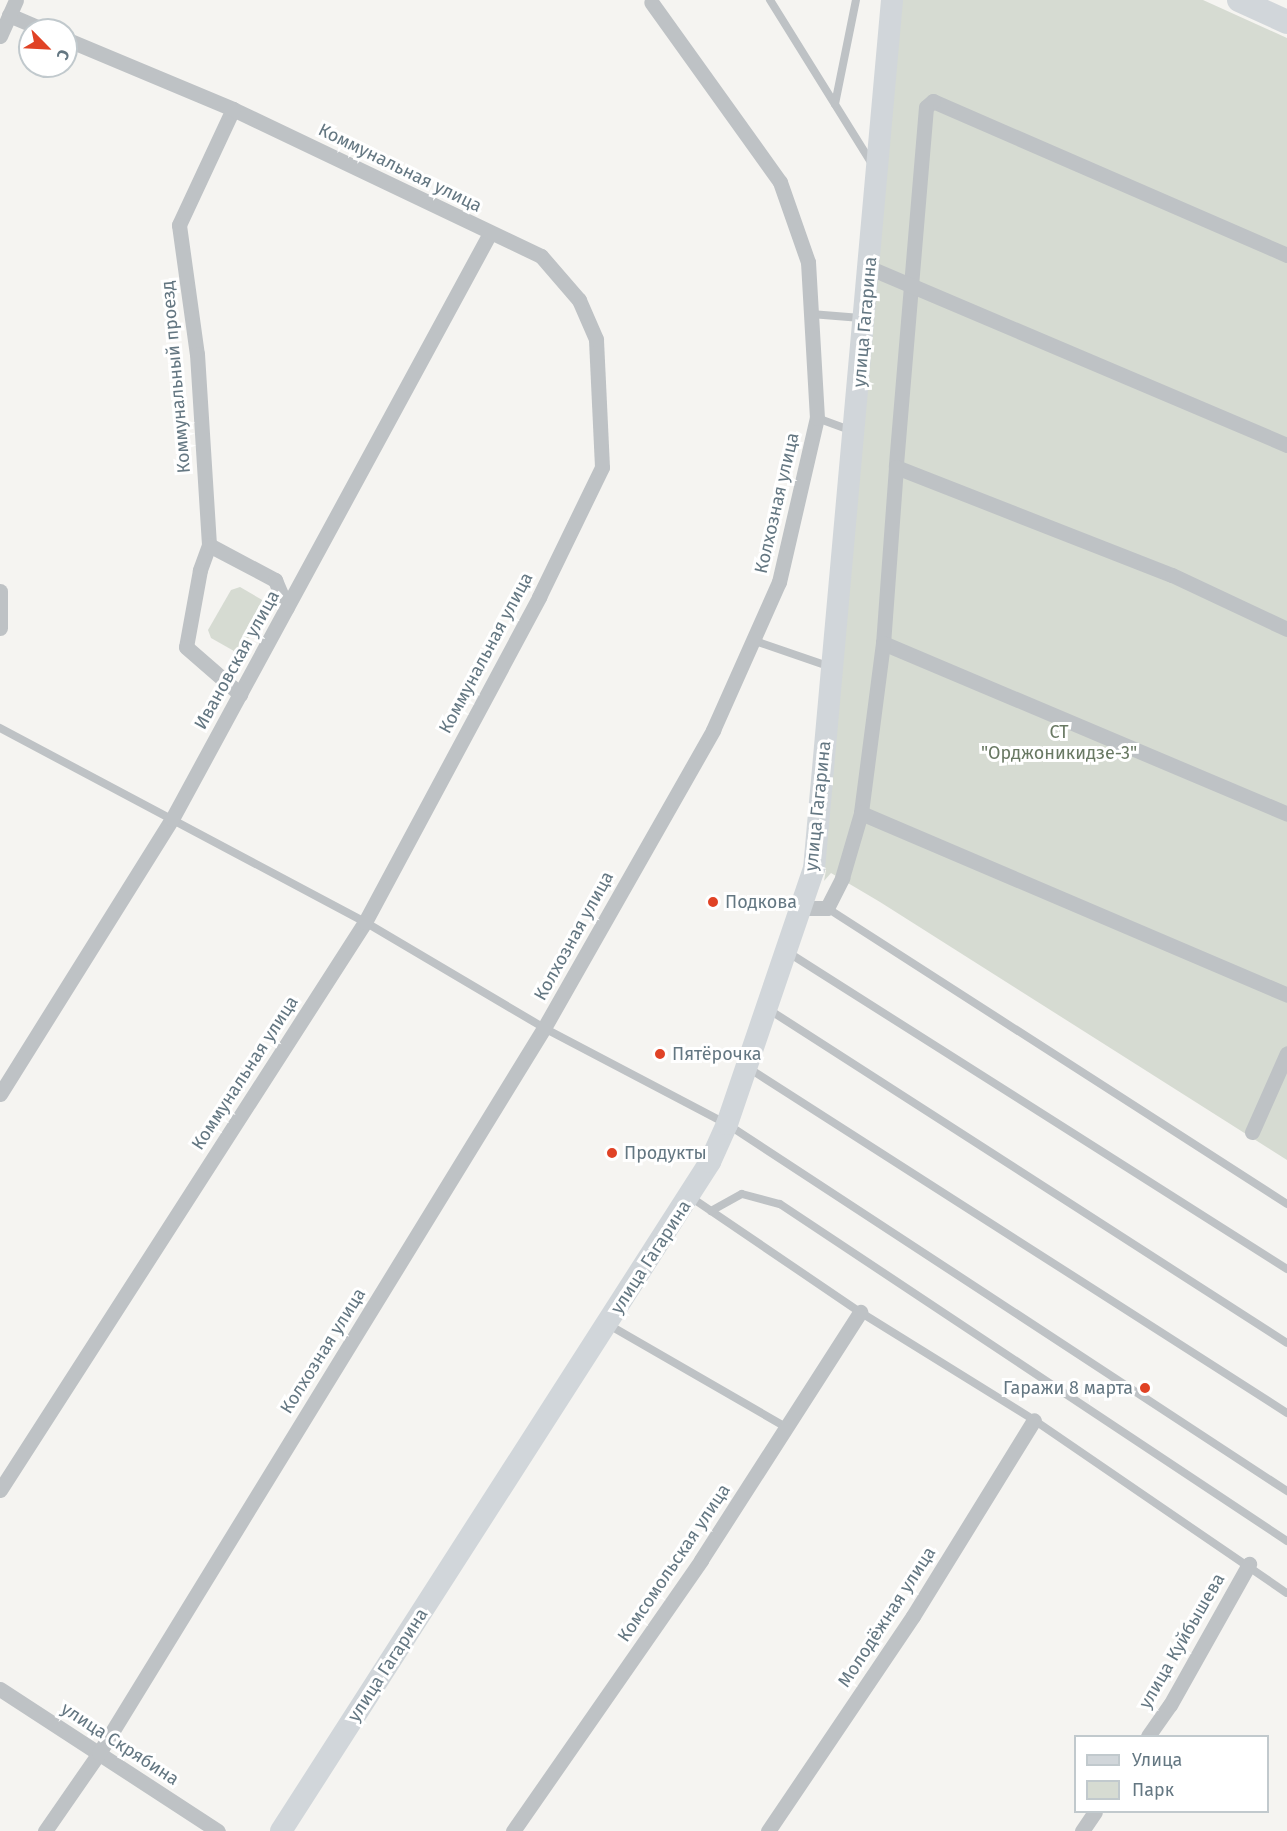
<!DOCTYPE html>
<html>
<head>
<meta charset="utf-8">
<style>
	body { margin:0 }
	#map { position:relative; width:1287px; height:1831px; overflow:hidden; background:#f5f4f1; font-family:"Fira Sans",sans-serif }
	div>[style] { position:absolute }
	.green>* { inset:0; background:#d6dbd2 }
	.service>* { height:8px; margin:-4px; padding:0 4px; transform-origin:4px; border-radius:4px; background:#bec2c5 }
	.minor>* { height:15px; margin:-7.5px; padding:0 7.5px; transform-origin:7.5px; border-radius:7.5px; background:#bec2c5 }
	.secondary>* { height:22px; margin:-11px; padding:0 11px; transform-origin:11px; border-radius:11px; background:#d1d6da }
	.primary>* { height:24px; margin:-12px; padding:0 12px; transform-origin:12px; border-radius:12px; background:#d1d6da }
	.dots>* { width:16px; height:16px; translate:-50% -50%; box-sizing:border-box; border:3px solid #fff; border-radius:50% }
	span { translate:-50% -50%; white-space:nowrap; text-align:center; line-height:1.15; -webkit-text-stroke:6px #fff; paint-order:stroke }
	.street-label { font-size:18px; color:#647782 }
	.park-label { font-size:18px; color:#697963 }
	.poi-label { font-size:18px; color:#647782 }
	.left { translate:0 -50%; text-align:left }
	.right { translate:-100% -50%; text-align:right }
	.legend { position:absolute; left:1074px; top:1735px; width:195px; height:78px; box-sizing:border-box; background:#fff; border:2px solid #c1c9cd; margin:0; padding:8px 10px; list-style:none; font-size:18px; color:#647782 }
	.legend li { display:flex; align-items:center; gap:12px; height:30px }
	.legend b { width:30px; border:2px solid #c1c9cd }
	.north { position:absolute; left:18px; top:18px; width:60px; height:60px; box-sizing:border-box; background:#fff; border:2px solid #c1c9cd; border-radius:50%; rotate:114deg; font-size:16px; font-weight:700; line-height:24px; text-align:center; color:#647782 }
	.north::after { content:''; display:block; margin:auto; width:21px; height:27px; background:#e04225; clip-path:polygon(50% 0,100% 100%,50% 72%,0 100%) }
</style>
</head>
<body>
<div id="map">
	<div class="green">
		<i style="clip-path:polygon(899px 0,1203px 0,1287px 38px,1287px 1160px,880px 902px,831px 873px,824px 881px,826px 870px,819px 866px)"></i>
		<i style="clip-path:polygon(240px 587px,264px 601px,264px 610px,243px 648px,234px 651px,211px 638px,208px 630px,231px 590px)"></i>
	</div>
	<div class="service">
		<i style="left:770px;top:0;width:191px;rotate:58.1deg"></i>
		<i style="left:835px;top:104px;width:106px;rotate:-78.6deg"></i>
		<i style="left:811px;top:314px;width:50px;rotate:4.6deg"></i>
		<i style="left:817px;top:418px;width:37px;rotate:20deg"></i>
		<i style="left:755px;top:641px;width:77px;rotate:18.9deg"></i>
		<i style="left:0;top:728px;width:413px;rotate:28deg"></i>
		<i style="left:365px;top:922px;width:208px;rotate:30.6deg"></i>
		<i style="left:544px;top:1028px;width:207px;rotate:27.7deg"></i>
		<i style="left:727px;top:1124px;width:670px;rotate:33.24deg"></i>
		<i style="left:827px;top:908px;width:547px;rotate:32.76deg"></i>
		<i style="left:789px;top:953px;width:590px;rotate:32.4deg"></i>
		<i style="left:768px;top:1009px;width:617px;rotate:32.76deg"></i>
		<i style="left:750px;top:1069px;width:638px;rotate:32.64deg"></i>
		<i style="left:692px;top:1198px;width:203px;rotate:34.2deg"></i>
		<i style="left:860px;top:1312px;width:205px;rotate:31.8deg"></i>
		<i style="left:1034px;top:1420px;width:306px;rotate:34.4deg"></i>
		<i style="left:711px;top:1211px;width:35px;rotate:-29deg"></i>
		<i style="left:742px;top:1194px;width:39px;rotate:15deg"></i>
		<i style="left:780px;top:1204px;width:609px;rotate:33.61deg"></i>
		<i style="left:609px;top:1325px;width:204px;rotate:30deg"></i>
	</div>
	<div class="minor">
		<i style="left:9px;top:15px;width:38px;rotate:23deg"></i>
		<i style="left:0;top:36px;width:39px;rotate:-66deg"></i>
		<i style="left:233px;top:109px;width:128px;rotate:115deg"></i>
		<i style="left:179px;top:225px;width:130px;rotate:82.1deg"></i>
		<i style="left:197px;top:354px;width:191px;rotate:86.4deg"></i>
		<i style="left:209px;top:545px;width:27px;rotate:110deg"></i>
		<i style="left:200px;top:570px;width:78px;rotate:100.3deg"></i>
		<i style="left:186px;top:647px;width:72px;rotate:41deg"></i>
		<i style="left:1287px;top:255px;width:386px;rotate:-156.5deg"></i>
		<i style="left:933px;top:101px;width:9px;rotate:139deg"></i>
		<i style="left:926px;top:107px;width:361px;rotate:94.8deg"></i>
		<i style="left:896px;top:467px;width:296px;rotate:21.4deg"></i>
		<i style="left:1172px;top:575px;width:127px;rotate:25.2deg"></i>
		<i style="left:870px;top:268px;width:453px;rotate:23deg"></i>
		<i style="left:896px;top:467px;width:176px;rotate:94.2deg"></i>
		<i style="left:883px;top:643px;width:439px;rotate:22.9deg"></i>
		<i style="left:209px;top:545px;width:75px;rotate:27.9deg"></i>
		<i style="left:275px;top:580px;width:30px;rotate:67deg"></i>
		<i style="left:0;top:591px;width:37px;rotate:90deg"></i>
		<i style="left:883px;top:643px;width:171px;rotate:97.4deg"></i>
		<i style="left:861px;top:813px;width:463px;rotate:23.1deg"></i>
		<i style="left:800px;top:908px;width:27px"></i>
		<i style="left:827px;top:908px;width:34px;rotate:-63deg"></i>
		<i style="left:842px;top:878px;width:68px;rotate:-73.7deg"></i>
		<i style="left:0;top:1094px;width:324px;rotate:-58deg"></i>
		<i style="left:172px;top:819px;width:667px;rotate:-61.51deg"></i>
		<i style="left:1252px;top:1132px;width:86px;rotate:-66.1deg"></i>
		<i style="left:0;top:1490px;width:675px;rotate:-57.27deg"></i>
		<i style="left:365px;top:922px;width:369px;rotate:-61.8deg"></i>
		<i style="left:539px;top:597px;width:144px;rotate:-64.1deg"></i>
		<i style="left:602px;top:467px;width:128px;rotate:-92.7deg"></i>
		<i style="left:596px;top:339px;width:43px;rotate:-113.6deg"></i>
		<i style="left:579px;top:300px;width:58px;rotate:-130.8deg"></i>
		<i style="left:541px;top:256px;width:341px;rotate:-154.5deg"></i>
		<i style="left:233px;top:109px;width:181px;rotate:-157.3deg"></i>
		<i style="left:0;top:1689px;width:260px;rotate:33.1deg"></i>
		<i style="left:1148px;top:1736px;width:38px;rotate:-55deg"></i>
		<i style="left:1170px;top:1705px;width:162px;rotate:-60.7deg"></i>
		<i style="left:45px;top:1831px;width:95px;rotate:-55.3deg"></i>
		<i style="left:99px;top:1753px;width:851px;rotate:-58.46deg"></i>
		<i style="left:544px;top:1028px;width:343px;rotate:-60.4deg"></i>
		<i style="left:713px;top:730px;width:162px;rotate:-66deg"></i>
		<i style="left:779px;top:582px;width:168px;rotate:-77deg"></i>
		<i style="left:817px;top:418px;width:156px;rotate:-93.3deg"></i>
		<i style="left:808px;top:262px;width:85px;rotate:-109.3deg"></i>
		<i style="left:780px;top:182px;width:221px;rotate:-125.6deg"></i>
		<i style="left:513px;top:1831px;width:330px;rotate:-55.2deg"></i>
		<i style="left:701px;top:1560px;width:295px;rotate:-57.3deg"></i>
		<i style="left:768px;top:1831px;width:259px;rotate:-56deg"></i>
		<i style="left:913px;top:1616px;width:230px;rotate:-58.3deg"></i>
		<i style="left:1082px;top:1831px;width:23px;rotate:-56deg"></i>
	</div>
	<div class="secondary">
		<i style="left:281px;top:1831px;width:795px;rotate:-57.33deg"></i>
		<i style="left:710px;top:1162px;width:42px;rotate:-65.9deg"></i>
		<i style="left:727px;top:1124px;width:269px;rotate:-71.2deg"></i>
		<i style="left:814px;top:869px;width:872px;rotate:-84.87deg"></i>
	</div>
	<div class="primary">
		<i style="left:1239px;top:0;width:53px;rotate:24.6deg"></i>
	</div>
	<div class="dots">
		<i style="left:713px;top:902px;background:#e04225"></i>
		<i style="left:660px;top:1054px;background:#e04225"></i>
		<i style="left:612px;top:1153px;background:#e04225"></i>
		<i style="left:1145px;top:1388px;background:#e04225"></i>
	</div>
	<div class="street-label">
		<span style="left:400px;top:168px;rotate:26deg">Коммунальная улица</span>
		<span style="left:865px;top:322px;rotate:-85deg">улица Гагарина</span>
		<span style="left:176px;top:377px;rotate:-95deg">Коммунальный проезд</span>
		<span style="left:777px;top:503px;rotate:-77deg">Колхозная улица</span>
		<span style="left:486px;top:653px;rotate:-62deg">Коммунальная улица</span>
		<span style="left:237px;top:660px;rotate:-61deg">Ивановская улица</span>
		<span style="left:818px;top:806px;rotate:-84deg">улица Гагарина</span>
		<span style="left:574px;top:936px;rotate:-61deg">Колхозная улица</span>
		<span style="left:245px;top:1073px;rotate:-57deg">Коммунальная улица</span>
		<span style="left:651px;top:1257px;rotate:-57deg">улица Гагарина</span>
		<span style="left:323px;top:1351px;rotate:-58deg">Колхозная улица</span>
		<span style="left:674px;top:1563px;rotate:-56deg">Комсомольская улица</span>
		<span style="left:887px;top:1617px;rotate:-57deg">Молодёжная улица</span>
		<span style="left:1182px;top:1641px;rotate:-60deg">улица Куйбышева</span>
		<span style="left:388px;top:1665px;rotate:-57deg">улица Гагарина</span>
		<span style="left:120px;top:1744px;rotate:33deg">улица Скрябина</span>
	</div>
	<div class="park-label">
		<span style="left:1059px;top:743px">СТ<br>"Орджоникидзе-3"</span>
	</div>
	<div class="poi-label">
		<span class="left" style="left:725px;top:902px">Подкова</span>
		<span class="left" style="left:672px;top:1054px">Пятёрочка</span>
		<span class="left" style="left:624px;top:1153px">Продукты</span>
		<span class="right" style="left:1133px;top:1388px">Гаражи 8 марта</span>
	</div>
	<ul class="legend">
	<li><b style="height:8px;background:#d1d6da"></b>Улица</li>
	<li><b style="height:16px;background:#d6dbd2"></b>Парк</li>
	</ul>
	<div class="north">С</div>
</div>
</body>
</html>
